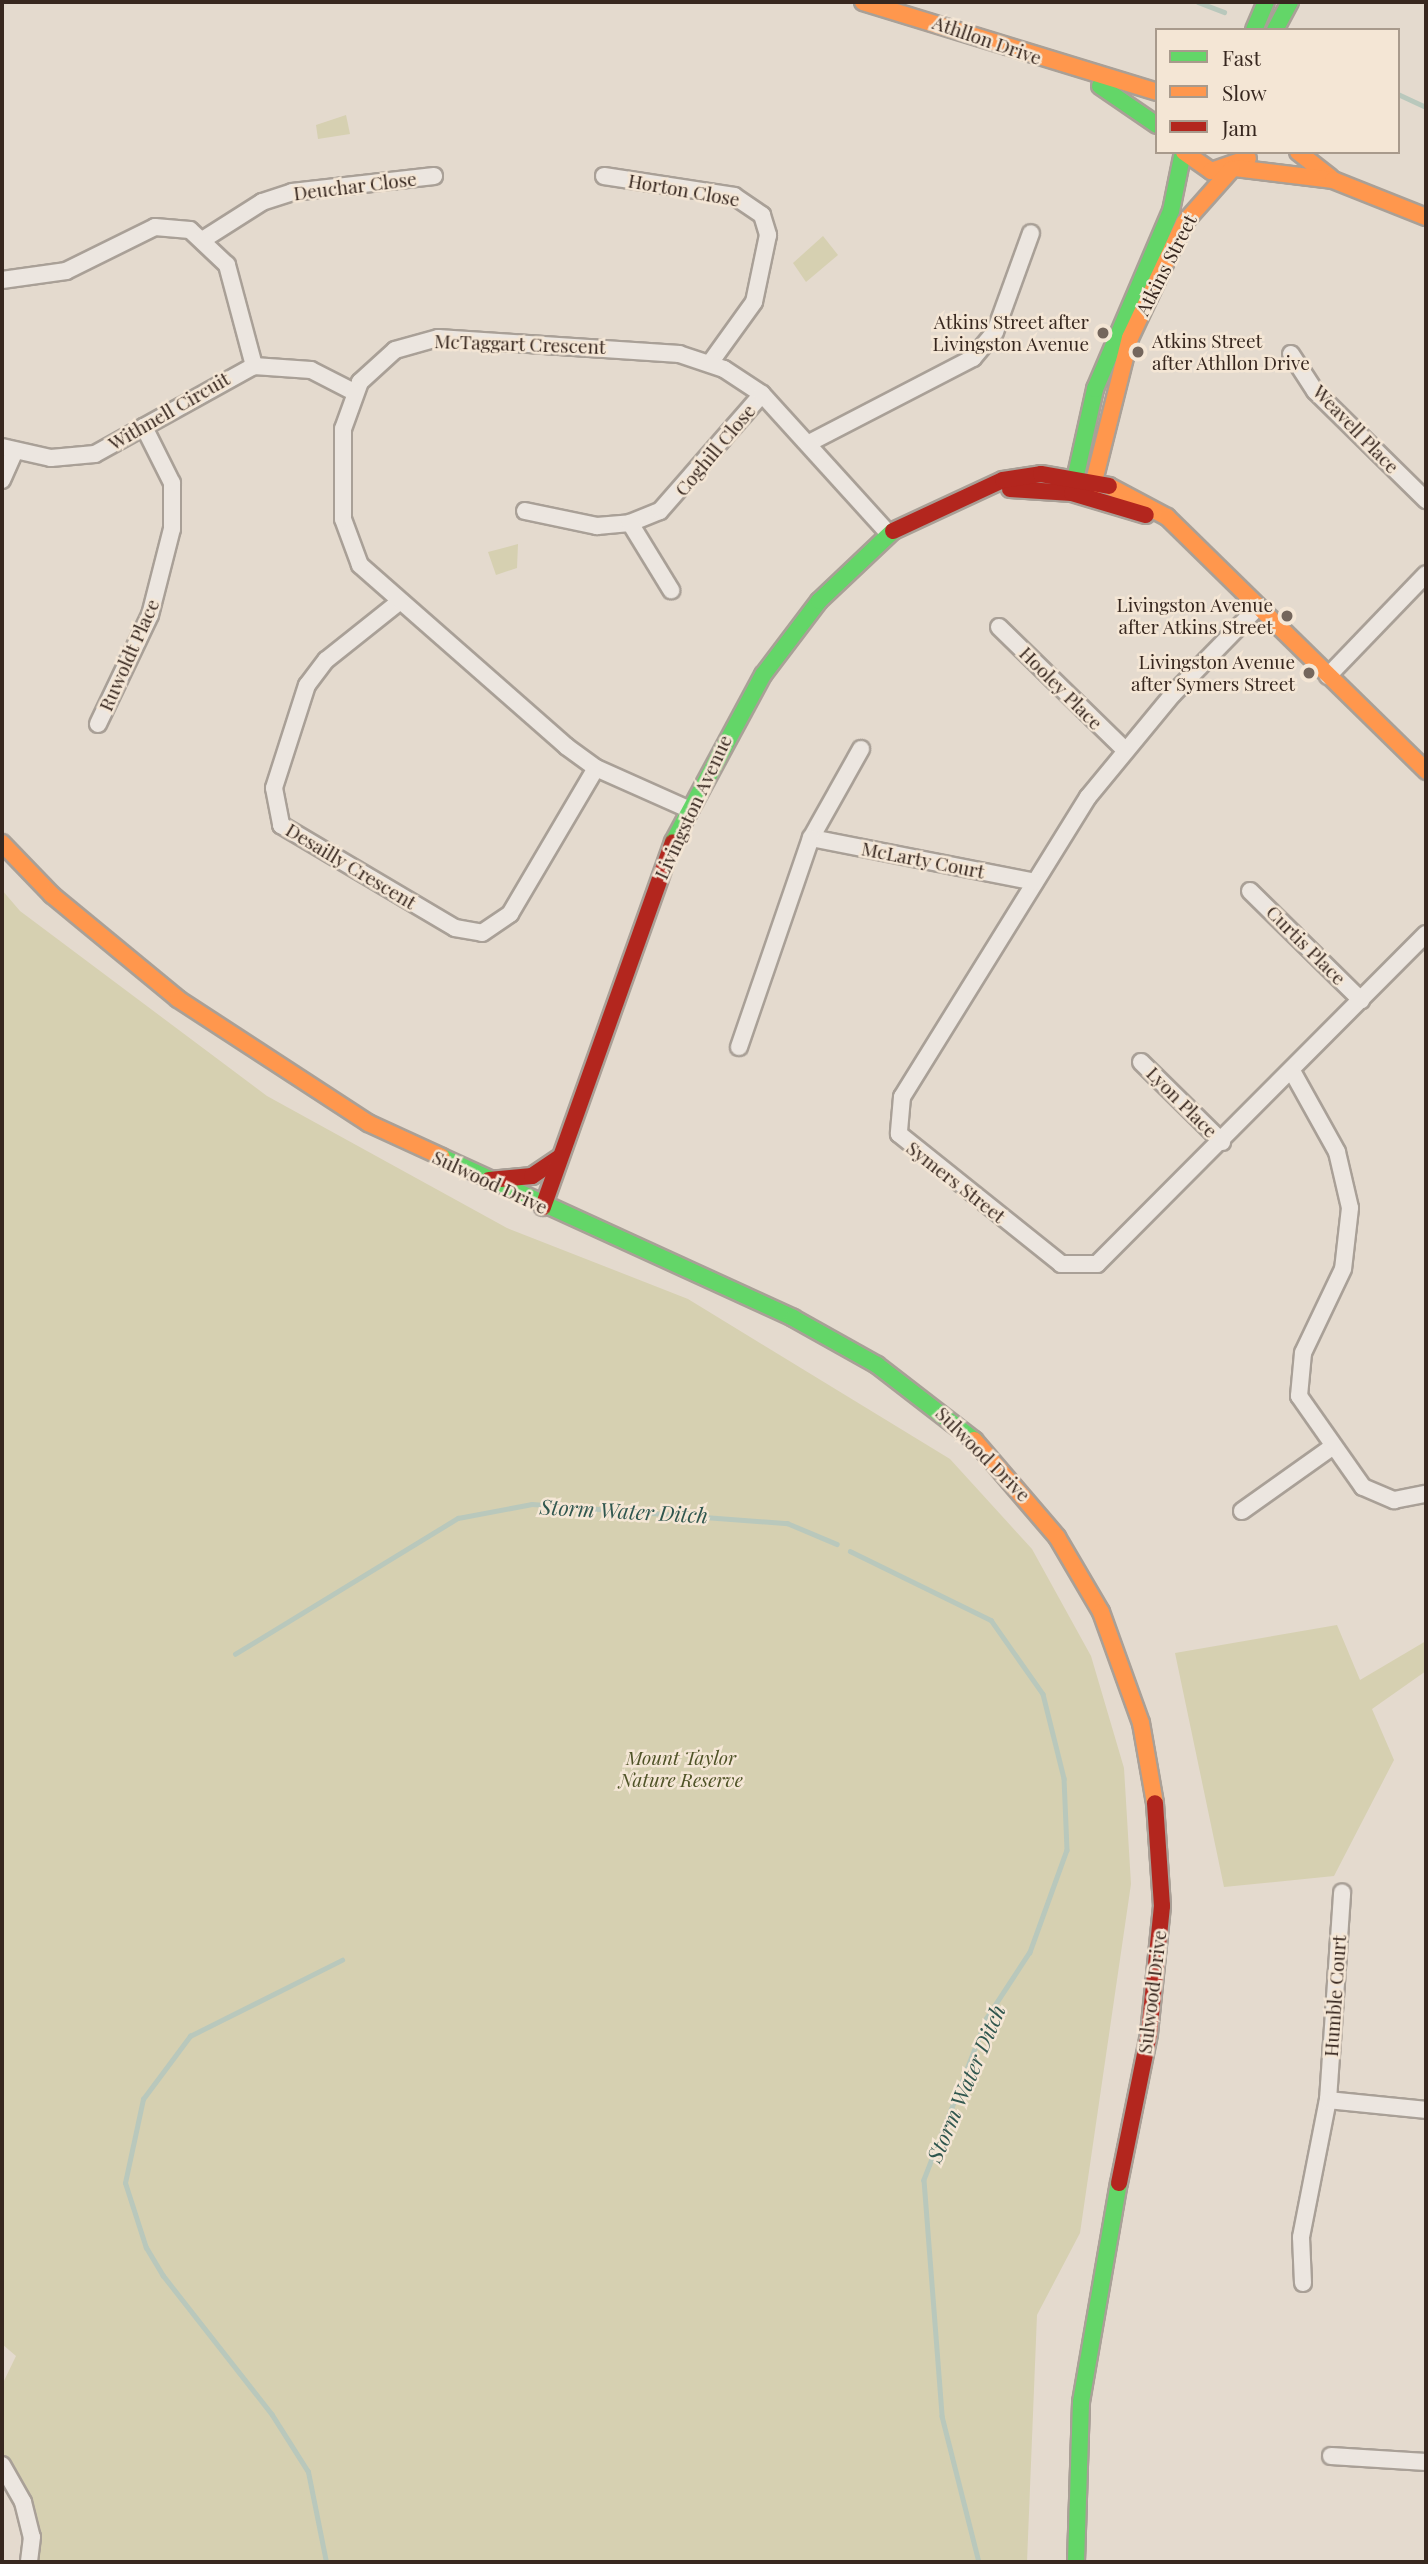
<!DOCTYPE html>
<html>
<head>
<meta charset="utf-8">
<style>
	body { margin:0 }
	#map { position:relative; width:1428px; height:2564px; overflow:hidden; background:#e4dace; font-family:"Playfair Display",serif }
	div>[style] { position:absolute }
	.green>* { inset:0; background:#d6d0b1 }
	.stream>* { height:4.5px; margin:-2.25px; padding:0 2.25px; transform-origin:2.25px; border-radius:2.25px; background:#b9c8bc }
	.roads { filter:drop-shadow(2px 0 #a9a097) drop-shadow(-2px 0 #a9a097) drop-shadow(0 2px #a9a097) drop-shadow(0 -2px #a9a097) }
	.street>* { height:16px; margin:-8px; padding:0 8px; transform-origin:8px; border-radius:8px; background:#ece6e0 }
	.fast>* { height:16px; margin:-8px; padding:0 8px; transform-origin:8px; border-radius:8px; background:#63d668 }
	.slow>* { height:16px; margin:-8px; padding:0 8px; transform-origin:8px; border-radius:8px; background:#ff974d }
	.jam>* { height:16px; margin:-8px; padding:0 8px; transform-origin:8px; border-radius:8px; background:#b3261e }
	.dots>* { width:19px; height:19px; translate:-50% -50%; box-sizing:border-box; border:4px solid #f4e6d5; border-radius:50% }
	span { translate:-50% -50%; white-space:nowrap; text-align:center; line-height:1.15; -webkit-text-stroke:5px #f4e6d5; paint-order:stroke }
	.street-label { font-size:19px; color:#37271f }
	.poi-label { font-size:19px; color:#37271f }
	.right { translate:-100% -50%; text-align:right }
	.left { translate:0 -50%; text-align:left }
	.park-label { font-size:19px; color:#4f5327; font-style:italic }
	.water-label { font-size:21px; color:#2f564e; font-style:italic }
	.frame { position:absolute; inset:0; border:4px solid #37271f; pointer-events:none }
	.legend { position:absolute; left:1155px; top:28px; width:245px; height:126px; box-sizing:border-box; background:#f4e6d5; border:2px solid #a89a8c; margin:0; padding:9px 12px; list-style:none; font-size:21px; color:#37271f }
	.legend li { display:flex; align-items:center; gap:14px; height:35px }
	.legend b { width:35px; border:2px solid #a89a8c }
</style>
</head>
<body>
<div id="map">
	<div class="green">
		<i style="clip-path:polygon(346px 115px,350px 134px,318px 139px,316px 125px)"></i>
		<i style="clip-path:polygon(823px 236px,838px 255px,806px 282px,793px 263px)"></i>
		<i style="clip-path:polygon(518px 544px,517px 568px,496px 575px,488px 552px)"></i>
		<i style="clip-path:polygon(2px 890px,20px 911px,267px 1096px,507px 1228px,688px 1299px,950px 1459px,1032px 1549px,1091px 1656px,1124px 1768px,1131px 1884px,1080px 2233px,1037px 2315px,1027px 2562px,29px 2562px,32px 2537px,2px 2465px,2px 2385px,16px 2356px,2px 2344px)"></i>
		<i style="clip-path:polygon(1337px 1625px,1360px 1680px,1426px 1641px,1426px 1671px,1372px 1709px,1394px 1760px,1334px 1876px,1224px 1887px,1175px 1653px)"></i>
	</div>
	<div class="stream">
		<i style="left:1198px;top:2px;width:28px;rotate:21deg"></i>
		<i style="left:1398px;top:94px;width:31px;rotate:25deg"></i>
		<i style="left:850px;top:1551px;width:157px;rotate:26.1deg"></i>
		<i style="left:991px;top:1620px;width:90px;rotate:54.9deg"></i>
		<i style="left:1043px;top:1694px;width:87px;rotate:76deg"></i>
		<i style="left:1064px;top:1778px;width:72px;rotate:87.6deg"></i>
		<i style="left:1067px;top:1850px;width:109px;rotate:109.9deg"></i>
		<i style="left:1030px;top:1952px;width:79px;rotate:123.1deg"></i>
		<i style="left:987px;top:2018px;width:174px;rotate:111.3deg"></i>
		<i style="left:924px;top:2180px;width:237px;rotate:85.6deg"></i>
		<i style="left:942px;top:2416px;width:151px;rotate:75.8deg"></i>
		<i style="left:235px;top:1654px;width:261px;rotate:-31.4deg"></i>
		<i style="left:458px;top:1518px;width:75px;rotate:-10.7deg"></i>
		<i style="left:532px;top:1504px;width:256px;rotate:4.3deg"></i>
		<i style="left:787px;top:1523px;width:54px;rotate:22.8deg"></i>
		<i style="left:326px;top:2562px;width:92px;rotate:-101.3deg"></i>
		<i style="left:308px;top:2472px;width:67px;rotate:-122.3deg"></i>
		<i style="left:272px;top:2415px;width:177px;rotate:-128.1deg"></i>
		<i style="left:163px;top:2276px;width:33px;rotate:-121deg"></i>
		<i style="left:146px;top:2248px;width:68px;rotate:-107.9deg"></i>
		<i style="left:125px;top:2183px;width:86px;rotate:-77.9deg"></i>
		<i style="left:143px;top:2099px;width:79px;rotate:-53.3deg"></i>
		<i style="left:190px;top:2036px;width:170px;rotate:-26.6deg"></i>
	</div>
	<div class="roads">
		<div class="street">
			<i style="left:604px;top:176px;width:132px;rotate:8.7deg"></i>
			<i style="left:734px;top:196px;width:34px;rotate:34deg"></i>
			<i style="left:762px;top:215px;width:21px;rotate:73deg"></i>
			<i style="left:768px;top:235px;width:68px;rotate:101.8deg"></i>
			<i style="left:754px;top:302px;width:75px;rotate:125.8deg"></i>
			<i style="left:204px;top:239px;width:69px;rotate:-32.5deg"></i>
			<i style="left:262px;top:202px;width:32px;rotate:-18deg"></i>
			<i style="left:292px;top:192px;width:143px;rotate:-6.4deg"></i>
			<i style="left:2px;top:280px;width:65px;rotate:-8deg"></i>
			<i style="left:66px;top:271px;width:99px;rotate:-26.3deg"></i>
			<i style="left:155px;top:227px;width:35px;rotate:5deg"></i>
			<i style="left:190px;top:230px;width:51px;rotate:43.4deg"></i>
			<i style="left:227px;top:265px;width:105px;rotate:75deg"></i>
			<i style="left:1291px;top:354px;width:44px;rotate:57deg"></i>
			<i style="left:1315px;top:391px;width:156px;rotate:44.5deg"></i>
			<i style="left:809px;top:443px;width:185px;rotate:-27.4deg"></i>
			<i style="left:973px;top:358px;width:34px;rotate:-50deg"></i>
			<i style="left:995px;top:332px;width:105px;rotate:-70deg"></i>
			<i style="left:2px;top:447px;width:50px;rotate:12.7deg"></i>
			<i style="left:51px;top:458px;width:44px;rotate:-5.2deg"></i>
			<i style="left:95px;top:454px;width:182px;rotate:-29deg"></i>
			<i style="left:254px;top:366px;width:57px;rotate:4deg"></i>
			<i style="left:311px;top:370px;width:48px;rotate:27.1deg"></i>
			<i style="left:2px;top:480px;width:32px;rotate:-66deg"></i>
			<i style="left:525px;top:511px;width:74px;rotate:11.8deg"></i>
			<i style="left:597px;top:526px;width:33px;rotate:-5deg"></i>
			<i style="left:630px;top:523px;width:32px;rotate:-22deg"></i>
			<i style="left:660px;top:511px;width:155px;rotate:-48.9deg"></i>
			<i style="left:630px;top:523px;width:79px;rotate:58.5deg"></i>
			<i style="left:399px;top:602px;width:93px;rotate:141.5deg"></i>
			<i style="left:326px;top:660px;width:31px;rotate:127deg"></i>
			<i style="left:307px;top:685px;width:108px;rotate:107.8deg"></i>
			<i style="left:274px;top:788px;width:38px;rotate:79deg"></i>
			<i style="left:281px;top:825px;width:202px;rotate:30.6deg"></i>
			<i style="left:455px;top:928px;width:27px;rotate:10deg"></i>
			<i style="left:482px;top:933px;width:34px;rotate:-34deg"></i>
			<i style="left:510px;top:914px;width:169px;rotate:-59.5deg"></i>
			<i style="left:1257px;top:608px;width:120px;rotate:134.3deg"></i>
			<i style="left:1173px;top:694px;width:134px;rotate:129.5deg"></i>
			<i style="left:1088px;top:797px;width:353px;rotate:121.8deg"></i>
			<i style="left:902px;top:1097px;width:37px;rotate:95deg"></i>
			<i style="left:899px;top:1134px;width:208px;rotate:38.7deg"></i>
			<i style="left:1061px;top:1264px;width:36px"></i>
			<i style="left:1097px;top:1264px;width:466px;rotate:-45.1deg"></i>
			<i style="left:999px;top:627px;width:175px;rotate:44.3deg"></i>
			<i style="left:1328px;top:676px;width:141px;rotate:-46.1deg"></i>
			<i style="left:98px;top:724px;width:121px;rotate:-64.5deg"></i>
			<i style="left:150px;top:615px;width:89px;rotate:-75.7deg"></i>
			<i style="left:172px;top:529px;width:46px;rotate:-90deg"></i>
			<i style="left:172px;top:483px;width:63px;rotate:-116.6deg"></i>
			<i style="left:861px;top:749px;width:102px;rotate:119.3deg"></i>
			<i style="left:811px;top:838px;width:228px;rotate:11.1deg"></i>
			<i style="left:688px;top:809px;width:101px;rotate:-156deg"></i>
			<i style="left:596px;top:768px;width:37px;rotate:-144deg"></i>
			<i style="left:566px;top:746px;width:274px;rotate:-138.7deg"></i>
			<i style="left:360px;top:565px;width:49px;rotate:-110.3deg"></i>
			<i style="left:343px;top:519px;width:90px;rotate:-90deg"></i>
			<i style="left:343px;top:429px;width:50px;rotate:-70.1deg"></i>
			<i style="left:360px;top:382px;width:47px;rotate:-42.4deg"></i>
			<i style="left:395px;top:350px;width:45px;rotate:-15.6deg"></i>
			<i style="left:438px;top:338px;width:242px;rotate:3.8deg"></i>
			<i style="left:679px;top:354px;width:47px;rotate:18.4deg"></i>
			<i style="left:724px;top:369px;width:45px;rotate:33.3deg"></i>
			<i style="left:762px;top:394px;width:188px;rotate:47.8deg"></i>
			<i style="left:1250px;top:891px;width:156px;rotate:44.5deg"></i>
			<i style="left:739px;top:1047px;width:221px;rotate:-71deg"></i>
			<i style="left:1141px;top:1062px;width:114px;rotate:44.6deg"></i>
			<i style="left:1292px;top:1071px;width:93px;rotate:60.9deg"></i>
			<i style="left:1337px;top:1152px;width:57px;rotate:76.9deg"></i>
			<i style="left:1350px;top:1208px;width:61px;rotate:96.5deg"></i>
			<i style="left:1343px;top:1269px;width:93px;rotate:115.5deg"></i>
			<i style="left:1303px;top:1353px;width:43px;rotate:95.3deg"></i>
			<i style="left:1299px;top:1396px;width:111px;rotate:54.9deg"></i>
			<i style="left:1363px;top:1487px;width:34px;rotate:23deg"></i>
			<i style="left:1394px;top:1500px;width:33px;rotate:-11deg"></i>
			<i style="left:1242px;top:1511px;width:110px;rotate:-35.4deg"></i>
			<i style="left:1328px;top:2100px;width:208px;rotate:-86.1deg"></i>
			<i style="left:1303px;top:2283px;width:46px;rotate:-92.5deg"></i>
			<i style="left:1301px;top:2237px;width:140px;rotate:-78.9deg"></i>
			<i style="left:1328px;top:2100px;width:99px;rotate:5.8deg"></i>
			<i style="left:1331px;top:2456px;width:95px;rotate:3.6deg"></i>
			<i style="left:2px;top:2465px;width:43px;rotate:60.4deg"></i>
			<i style="left:23px;top:2502px;width:36px;rotate:76deg"></i>
			<i style="left:32px;top:2537px;width:25px;rotate:97deg"></i>
		</div>
		<div class="fast">
			<i style="left:1254px;top:30px;width:30px;rotate:-67deg"></i>
			<i style="left:1275px;top:30px;width:32px;rotate:-62deg"></i>
			<i style="left:1100px;top:86px;width:69px;rotate:34.4deg"></i>
			<i style="left:1072px;top:493px;width:107px;rotate:-77.5deg"></i>
			<i style="left:1095px;top:389px;width:194px;rotate:-66.9deg"></i>
			<i style="left:1171px;top:211px;width:60px;rotate:-78.5deg"></i>
			<i style="left:673px;top:842px;width:190px;rotate:-61.7deg"></i>
			<i style="left:763px;top:675px;width:93px;rotate:-52.9deg"></i>
			<i style="left:819px;top:601px;width:102px;rotate:-43.4deg"></i>
			<i style="left:442px;top:1157px;width:386px;rotate:24.6deg"></i>
			<i style="left:793px;top:1318px;width:96px;rotate:29.2deg"></i>
			<i style="left:877px;top:1365px;width:123px;rotate:37.7deg"></i>
			<i style="left:1076px;top:2562px;width:160px;rotate:-88.2deg"></i>
			<i style="left:1081px;top:2402px;width:222px;rotate:-80.2deg"></i>
		</div>
		<div class="slow">
			<i style="left:863px;top:2px;width:307px;rotate:17deg"></i>
			<i style="left:1184px;top:152px;width:33px;rotate:35deg"></i>
			<i style="left:1211px;top:171px;width:39px;rotate:-19deg"></i>
			<i style="left:1298px;top:152px;width:41px;rotate:38deg"></i>
			<i style="left:1235px;top:168px;width:99px;rotate:7deg"></i>
			<i style="left:1333px;top:180px;width:100px;rotate:21.7deg"></i>
			<i style="left:1109px;top:486px;width:66px;rotate:28.1deg"></i>
			<i style="left:1167px;top:517px;width:363px;rotate:44.4deg"></i>
			<i style="left:1090px;top:497px;width:164px;rotate:-75.9deg"></i>
			<i style="left:1130px;top:338px;width:127px;rotate:-64.8deg"></i>
			<i style="left:1184px;top:223px;width:72px;rotate:-48.4deg"></i>
			<i style="left:2px;top:843px;width:72px;rotate:46.1deg"></i>
			<i style="left:52px;top:895px;width:163px;rotate:39.5deg"></i>
			<i style="left:178px;top:999px;width:227px;rotate:33.1deg"></i>
			<i style="left:368px;top:1123px;width:81px;rotate:24.7deg"></i>
			<i style="left:974px;top:1440px;width:128px;rotate:49.4deg"></i>
			<i style="left:1057px;top:1537px;width:87px;rotate:59.6deg"></i>
			<i style="left:1101px;top:1612px;width:118px;rotate:70.2deg"></i>
			<i style="left:1141px;top:1723px;width:81px;rotate:80.1deg"></i>
		</div>
		<div class="jam">
			<i style="left:1010px;top:489px;width:62px;rotate:3.7deg"></i>
			<i style="left:1072px;top:493px;width:77px;rotate:16.6deg"></i>
			<i style="left:893px;top:531px;width:121px;rotate:-24.9deg"></i>
			<i style="left:1003px;top:480px;width:38px;rotate:-9deg"></i>
			<i style="left:1041px;top:474px;width:69px;rotate:10deg"></i>
			<i style="left:489px;top:1180px;width:43px;rotate:-5.3deg"></i>
			<i style="left:532px;top:1176px;width:34px;rotate:-34deg"></i>
			<i style="left:543px;top:1207px;width:387px;rotate:-70.4deg"></i>
			<i style="left:1119px;top:2183px;width:152px;rotate:-78.6deg"></i>
			<i style="left:1149px;top:2034px;width:129px;rotate:-84.2deg"></i>
			<i style="left:1162px;top:1906px;width:103px;rotate:-93.9deg"></i>
		</div>
	</div>
	<div class="dots">
		<i style="left:1103px;top:333px;background:#74665c"></i>
		<i style="left:1138px;top:352px;background:#74665c"></i>
		<i style="left:1287px;top:616px;background:#74665c"></i>
		<i style="left:1309px;top:673px;background:#74665c"></i>
	</div>
	<div class="street-label">
		<span style="left:987px;top:40px;rotate:19deg">Athllon Drive</span>
		<span style="left:355px;top:186px;rotate:-7deg">Deuchar Close</span>
		<span style="left:684px;top:190px;rotate:10deg">Horton Close</span>
		<span style="left:1166px;top:265px;rotate:-63deg">Atkins Street</span>
		<span style="left:520px;top:344px;rotate:2deg">McTaggart Crescent</span>
		<span style="left:169px;top:411px;rotate:-30deg">Withnell Circuit</span>
		<span style="left:1356px;top:429px;rotate:46deg">Weavell Place</span>
		<span style="left:715px;top:450px;rotate:-50deg">Coghill Close</span>
		<span style="left:129px;top:655px;rotate:-66deg">Ruwoldt Place</span>
		<span style="left:1061px;top:688px;rotate:45deg">Hooley Place</span>
		<span style="left:693px;top:807px;rotate:-65deg">Livingston Avenue</span>
		<span style="left:923px;top:860px;rotate:11deg">McLarty Court</span>
		<span style="left:351px;top:866px;rotate:31deg">Desailly Crescent</span>
		<span style="left:1306px;top:945px;rotate:45deg">Curtis Place</span>
		<span style="left:1182px;top:1102px;rotate:45deg">Lyon Place</span>
		<span style="left:490px;top:1182px;rotate:25deg">Sulwood Drive</span>
		<span style="left:956px;top:1182px;rotate:38deg">Symers Street</span>
		<span style="left:983px;top:1454px;rotate:45deg">Sulwood Drive</span>
		<span style="left:1152px;top:1992px;rotate:-83deg">Sulwood Drive</span>
		<span style="left:1335px;top:1996px;rotate:-86deg">Humble Court</span>
	</div>
	<div class="poi-label">
		<span class="right" style="left:1089px;top:333px">Atkins Street after<br>Livingston Avenue</span>
		<span class="left" style="left:1152px;top:352px">Atkins Street<br>after Athllon Drive</span>
		<span class="right" style="left:1273px;top:616px">Livingston Avenue<br>after Atkins Street</span>
		<span class="right" style="left:1295px;top:673px">Livingston Avenue<br>after Symers Street</span>
	</div>
	<div class="park-label">
		<span style="left:681px;top:1769px">Mount Taylor<br>Nature Reserve</span>
	</div>
	<div class="water-label">
		<span style="left:624px;top:1510px;rotate:3deg">Storm Water Ditch</span>
		<span style="left:965px;top:2083px;rotate:-67deg">Storm Water Ditch</span>
	</div>
	<div class="frame"></div>
	<ul class="legend">
	<li><b style="height:9px;background:#63d668"></b>Fast</li>
	<li><b style="height:9px;background:#ff974d"></b>Slow</li>
	<li><b style="height:9px;background:#b3261e"></b>Jam</li>
	</ul>
</div>
</body>
</html>
